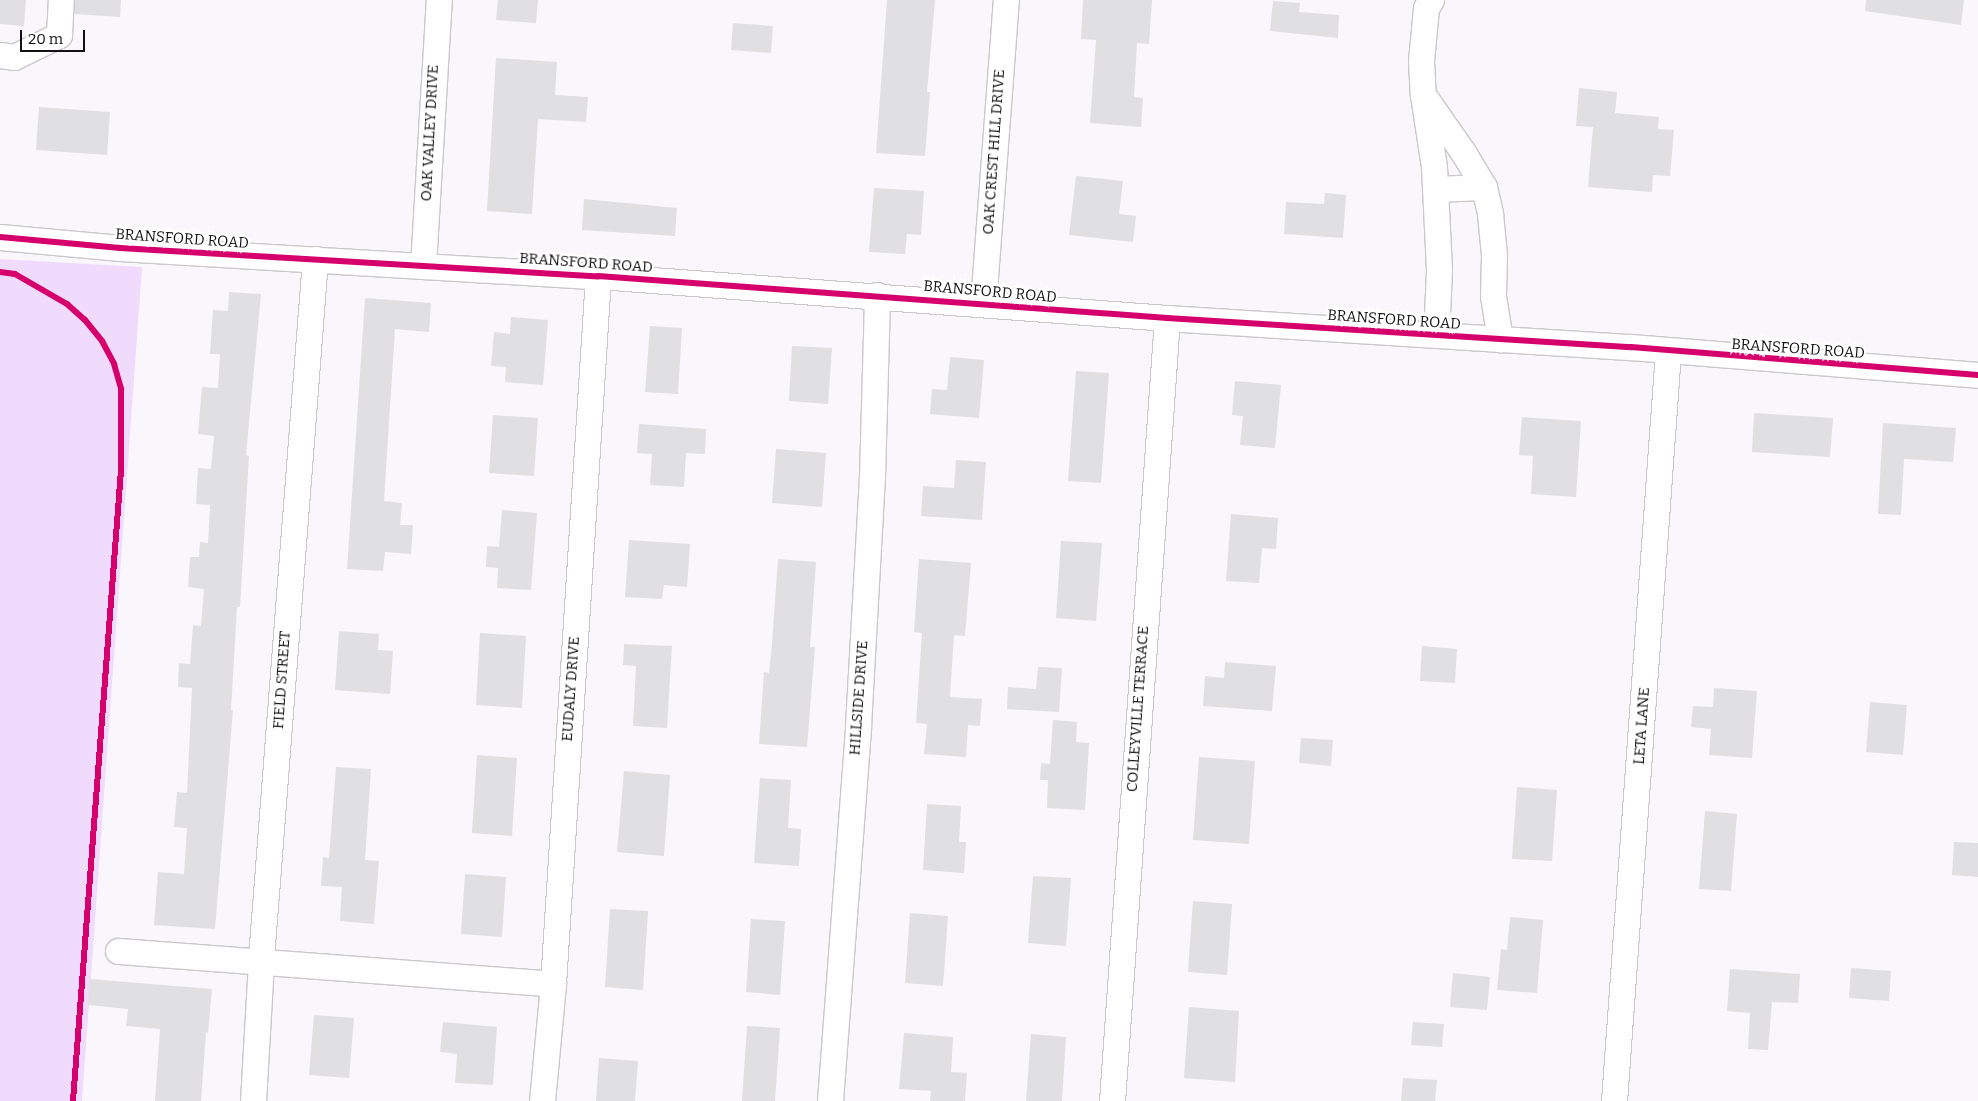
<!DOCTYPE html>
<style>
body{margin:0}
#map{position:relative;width:1978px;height:1101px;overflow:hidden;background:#f9f7fb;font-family:Bitter,serif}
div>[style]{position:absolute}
.green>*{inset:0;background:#f1dbfd}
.building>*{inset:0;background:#e0dfe1}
.roads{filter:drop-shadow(1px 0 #c9c8cb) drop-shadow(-1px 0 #c9c8cb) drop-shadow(0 1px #c9c8cb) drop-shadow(0 -1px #c9c8cb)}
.minor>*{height:25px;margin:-12.5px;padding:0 12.5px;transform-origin:12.5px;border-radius:12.5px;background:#fefefe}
.cycleway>*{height:6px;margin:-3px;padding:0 3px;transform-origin:3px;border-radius:3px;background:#d6006c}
span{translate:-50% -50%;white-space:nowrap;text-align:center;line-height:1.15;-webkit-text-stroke:4.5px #fff;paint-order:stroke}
.street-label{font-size:15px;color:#111012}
.scale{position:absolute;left:20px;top:30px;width:65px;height:22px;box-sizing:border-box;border:2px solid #111012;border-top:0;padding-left:6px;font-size:15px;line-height:18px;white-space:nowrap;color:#111012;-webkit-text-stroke:4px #fff;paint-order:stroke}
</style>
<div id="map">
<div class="green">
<i style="clip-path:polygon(0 259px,142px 267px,82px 1101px,0 1101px)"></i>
</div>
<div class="building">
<i style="clip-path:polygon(0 0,26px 0,24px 26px,0 24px)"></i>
<i style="clip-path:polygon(75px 0,121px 0,120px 17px,75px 14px)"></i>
<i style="clip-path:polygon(498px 0,538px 0,536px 23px,496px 20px)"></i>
<i style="clip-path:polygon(887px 0,935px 0,927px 92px,930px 92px,925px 156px,876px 153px)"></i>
<i style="clip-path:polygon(1083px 0,1152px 0,1149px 44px,1137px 43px,1134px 97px,1143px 98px,1141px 127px,1090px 123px,1096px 40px,1081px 39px)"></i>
<i style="clip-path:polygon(1866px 0,1964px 0,1961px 25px,1865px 11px)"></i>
<i style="clip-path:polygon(1273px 1px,1300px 3px,1299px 12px,1339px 15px,1338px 38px,1270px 31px)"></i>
<i style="clip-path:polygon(733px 23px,773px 26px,771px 53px,731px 50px)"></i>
<i style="clip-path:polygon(496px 58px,557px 62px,555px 95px,588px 97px,586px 122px,538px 119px,532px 214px,487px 211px)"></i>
<i style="clip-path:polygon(1579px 88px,1617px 92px,1615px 113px,1659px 117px,1658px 129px,1674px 130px,1670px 176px,1653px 175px,1652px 192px,1588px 187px,1593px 127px,1576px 126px)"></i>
<i style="clip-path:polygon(39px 107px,110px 112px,107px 155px,36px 150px)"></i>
<i style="clip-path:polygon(1076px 176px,1123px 181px,1119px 214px,1136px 216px,1133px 242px,1069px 235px)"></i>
<i style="clip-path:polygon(874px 188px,924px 191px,921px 235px,907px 234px,905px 254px,869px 252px)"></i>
<i style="clip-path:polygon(1325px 193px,1346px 195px,1343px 238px,1284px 234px,1286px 202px,1324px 204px)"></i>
<i style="clip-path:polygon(584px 199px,677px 208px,675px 236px,582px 230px)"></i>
<i style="clip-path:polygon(229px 292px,261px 294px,246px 455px,249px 456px,240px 607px,237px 607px,231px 710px,233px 710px,215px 929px,154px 925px,158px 872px,184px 874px,187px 828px,174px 827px,177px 792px,187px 793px,192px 688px,178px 687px,179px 663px,190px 664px,193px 625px,201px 626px,204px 589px,188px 587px,190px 557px,199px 557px,200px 542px,208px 543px,210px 505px,196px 504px,198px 468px,211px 469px,214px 436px,198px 434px,202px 387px,218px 388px,220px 354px,210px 354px,213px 310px,228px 311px)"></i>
<i style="clip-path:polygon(365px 298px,431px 303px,429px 332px,395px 329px,384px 501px,402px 503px,400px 525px,413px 525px,411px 554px,385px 552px,383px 571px,347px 569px)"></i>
<i style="clip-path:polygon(511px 317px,548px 320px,543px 385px,505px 382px,506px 367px,491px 366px,494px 332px,510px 334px)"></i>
<i style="clip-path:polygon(650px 326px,682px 328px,678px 394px,645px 392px)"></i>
<i style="clip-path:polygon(792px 346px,832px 348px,828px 404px,789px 401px)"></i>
<i style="clip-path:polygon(950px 357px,984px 360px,979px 418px,930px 414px,932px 389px,947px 390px)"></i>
<i style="clip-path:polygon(1076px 371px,1109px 373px,1101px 483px,1068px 481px)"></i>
<i style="clip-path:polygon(1235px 381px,1281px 385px,1275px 448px,1240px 445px,1243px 416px,1232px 415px)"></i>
<i style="clip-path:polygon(1754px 413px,1833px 418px,1830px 457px,1752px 452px)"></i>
<i style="clip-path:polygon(493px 415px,538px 418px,534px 476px,489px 473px)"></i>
<i style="clip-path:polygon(1522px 417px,1581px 421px,1576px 497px,1531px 494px,1533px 456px,1519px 455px)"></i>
<i style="clip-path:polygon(1883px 423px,1956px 428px,1953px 462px,1904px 459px,1901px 515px,1878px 514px)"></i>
<i style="clip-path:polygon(639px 424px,706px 429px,705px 454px,686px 453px,684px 487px,650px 485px,652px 454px,637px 453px)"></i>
<i style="clip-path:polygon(776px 449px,826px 453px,822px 507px,772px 503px)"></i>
<i style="clip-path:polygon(956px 460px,986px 462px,982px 520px,921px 516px,923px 486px,954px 488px)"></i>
<i style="clip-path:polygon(502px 510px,537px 513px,531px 590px,497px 588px,498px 568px,486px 567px,487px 546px,499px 547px)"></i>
<i style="clip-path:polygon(1231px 514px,1278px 518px,1276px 549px,1262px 548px,1259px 583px,1226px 581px)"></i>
<i style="clip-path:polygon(629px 540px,690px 544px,687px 587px,664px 585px,662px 599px,625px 597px)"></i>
<i style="clip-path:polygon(1061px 541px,1102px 543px,1096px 621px,1056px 618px)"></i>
<i style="clip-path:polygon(778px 559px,816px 562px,810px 647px,815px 647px,807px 747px,759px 744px,764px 672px,769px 673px,772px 644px)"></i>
<i style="clip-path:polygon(919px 559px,971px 563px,965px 636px,954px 635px,950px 697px,982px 699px,980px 726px,968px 725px,966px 757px,924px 754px,927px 724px,916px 723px,922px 633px,914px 632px)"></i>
<i style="clip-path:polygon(339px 631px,379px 634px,378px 650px,393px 651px,390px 694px,335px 690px)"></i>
<i style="clip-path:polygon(480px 633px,526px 636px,522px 708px,476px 705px)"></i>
<i style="clip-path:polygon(624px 644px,672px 646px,667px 728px,633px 726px,636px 666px,623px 665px)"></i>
<i style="clip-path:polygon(1422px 646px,1457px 649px,1455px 683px,1420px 681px)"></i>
<i style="clip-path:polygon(1225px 662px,1276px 666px,1272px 711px,1203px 706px,1205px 676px,1224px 678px)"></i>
<i style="clip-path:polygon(1038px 667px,1062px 668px,1059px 712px,1007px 709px,1008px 687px,1036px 689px)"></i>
<i style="clip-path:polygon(1714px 688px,1757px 691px,1752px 758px,1709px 755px,1711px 729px,1691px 727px,1693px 706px,1713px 707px)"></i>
<i style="clip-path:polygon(1870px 702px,1907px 705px,1903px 755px,1866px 752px)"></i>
<i style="clip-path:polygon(1053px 720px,1077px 722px,1076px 742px,1089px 743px,1085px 810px,1047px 808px,1048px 780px,1040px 780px,1041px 763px,1050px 764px)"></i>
<i style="clip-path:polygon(1301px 738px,1333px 740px,1331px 766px,1299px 763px)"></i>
<i style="clip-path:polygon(477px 755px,517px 758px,512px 836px,472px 833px)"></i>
<i style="clip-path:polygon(1199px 757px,1255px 761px,1249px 844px,1193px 840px)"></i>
<i style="clip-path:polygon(336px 767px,371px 769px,365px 860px,379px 861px,374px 924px,340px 921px,342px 887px,321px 886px,323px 857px,329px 858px)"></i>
<i style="clip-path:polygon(624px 771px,670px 775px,664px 856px,617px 852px)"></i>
<i style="clip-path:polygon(760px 778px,791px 780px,788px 828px,801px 829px,799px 866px,754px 863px)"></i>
<i style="clip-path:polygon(1517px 787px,1557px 790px,1552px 861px,1512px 859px)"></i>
<i style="clip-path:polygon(927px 804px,961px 806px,959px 842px,966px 842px,964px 873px,923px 870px)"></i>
<i style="clip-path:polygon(1705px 811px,1737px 814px,1731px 891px,1699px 889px)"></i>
<i style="clip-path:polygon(1954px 842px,1978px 843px,1978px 877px,1952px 875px)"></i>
<i style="clip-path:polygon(465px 874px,506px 877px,502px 937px,461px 934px)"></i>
<i style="clip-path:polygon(1033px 876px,1071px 878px,1066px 946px,1028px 943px)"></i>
<i style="clip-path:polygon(1193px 901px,1232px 904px,1227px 975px,1188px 972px)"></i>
<i style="clip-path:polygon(610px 909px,648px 911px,643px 990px,605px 987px)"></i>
<i style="clip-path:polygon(910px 913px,948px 916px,943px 986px,905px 983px)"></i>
<i style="clip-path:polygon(1510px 917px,1543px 920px,1537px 993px,1497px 990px,1501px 949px,1507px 950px)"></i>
<i style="clip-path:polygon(751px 919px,785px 921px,780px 995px,746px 992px)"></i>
<i style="clip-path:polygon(1851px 968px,1891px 971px,1889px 1001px,1849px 998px)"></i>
<i style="clip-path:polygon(1730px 969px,1800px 974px,1798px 1003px,1772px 1002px,1768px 1050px,1748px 1049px,1750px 1013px,1727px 1011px)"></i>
<i style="clip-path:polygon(1453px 973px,1490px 977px,1487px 1010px,1450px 1007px)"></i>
<i style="clip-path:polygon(90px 979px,212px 989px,208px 1033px,206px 1032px,201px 1101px,155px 1101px,160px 1029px,126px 1026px,128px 1009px,88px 1005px)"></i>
<i style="clip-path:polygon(1189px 1007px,1239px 1011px,1235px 1082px,1184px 1078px)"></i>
<i style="clip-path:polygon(314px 1015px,354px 1018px,349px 1078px,309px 1075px)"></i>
<i style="clip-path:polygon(443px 1022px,497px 1027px,493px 1085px,455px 1083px,457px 1054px,440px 1052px)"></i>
<i style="clip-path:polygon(1413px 1022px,1444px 1024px,1442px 1047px,1411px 1045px)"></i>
<i style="clip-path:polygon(747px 1026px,780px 1028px,775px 1101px,742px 1101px)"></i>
<i style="clip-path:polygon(904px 1033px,953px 1037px,951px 1072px,967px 1073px,965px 1101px,930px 1101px,931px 1091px,899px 1089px)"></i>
<i style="clip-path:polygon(1031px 1034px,1066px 1037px,1062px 1101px,1026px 1101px)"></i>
<i style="clip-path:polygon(599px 1058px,638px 1061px,635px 1101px,596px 1101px)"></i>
<i style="clip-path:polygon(1403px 1078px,1437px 1080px,1435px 1101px,1401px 1101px)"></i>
</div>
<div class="roads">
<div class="minor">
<i style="left:1431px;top:0;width:9px;rotate:122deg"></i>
<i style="left:1426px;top:8px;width:53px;rotate:95.4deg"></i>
<i style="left:1421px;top:61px;width:34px;rotate:87deg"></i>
<i style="left:1423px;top:95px;width:73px;rotate:81.3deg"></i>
<i style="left:1434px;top:167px;width:103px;rotate:87.2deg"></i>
<i style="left:1439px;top:270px;width:65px;rotate:92.6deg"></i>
<i style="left:0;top:55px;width:14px;rotate:8deg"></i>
<i style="left:14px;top:57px;width:50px;rotate:-26.1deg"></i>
<i style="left:59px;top:35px;width:35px;rotate:-87deg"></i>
<i style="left:1426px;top:99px;width:65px;rotate:55.1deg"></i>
<i style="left:1463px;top:152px;width:41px;rotate:59deg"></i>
<i style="left:1484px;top:187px;width:28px;rotate:77deg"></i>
<i style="left:1490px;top:214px;width:41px;rotate:84.4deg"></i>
<i style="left:1494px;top:255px;width:41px;rotate:91.4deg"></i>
<i style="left:1493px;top:296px;width:44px;rotate:80.8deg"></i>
<i style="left:1435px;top:189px;width:49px;rotate:-2.3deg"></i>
<i style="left:0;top:237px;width:121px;rotate:5.2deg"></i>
<i style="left:120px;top:248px;width:479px;rotate:3.4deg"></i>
<i style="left:598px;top:276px;width:571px;rotate:4.22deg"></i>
<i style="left:1167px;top:318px;width:465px;rotate:3.6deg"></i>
<i style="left:1631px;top:347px;width:348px;rotate:4.6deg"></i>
<i style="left:423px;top:266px;width:266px;rotate:-86.6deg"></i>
<i style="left:983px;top:304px;width:305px;rotate:-85.7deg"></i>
<i style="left:118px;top:951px;width:436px;rotate:4.3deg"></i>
<i style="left:253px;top:1101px;width:156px;rotate:-86.7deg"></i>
<i style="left:262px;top:945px;width:688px;rotate:-85.58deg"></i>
<i style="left:542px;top:1101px;width:118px;rotate:-84.6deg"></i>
<i style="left:553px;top:984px;width:709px;rotate:-86.36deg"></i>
<i style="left:830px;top:1101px;width:376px;rotate:-85.7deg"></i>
<i style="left:858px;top:726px;width:249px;rotate:-86.8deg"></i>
<i style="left:872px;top:477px;width:182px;rotate:-88.4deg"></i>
<i style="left:1112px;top:1101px;width:785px;rotate:-85.98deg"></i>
<i style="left:1614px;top:1101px;width:752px;rotate:-85.88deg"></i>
</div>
</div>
<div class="cycleway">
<i style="left:0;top:237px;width:121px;rotate:5.2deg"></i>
<i style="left:120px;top:248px;width:479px;rotate:3.4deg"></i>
<i style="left:598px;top:276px;width:571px;rotate:4.22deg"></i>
<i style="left:1167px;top:318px;width:465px;rotate:3.6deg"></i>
<i style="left:1631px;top:347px;width:348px;rotate:4.6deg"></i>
<i style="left:0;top:272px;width:15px;rotate:8deg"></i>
<i style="left:15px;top:274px;width:60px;rotate:30deg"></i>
<i style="left:67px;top:304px;width:24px;rotate:42deg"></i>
<i style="left:85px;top:320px;width:27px;rotate:51deg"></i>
<i style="left:102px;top:341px;width:26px;rotate:62deg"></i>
<i style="left:114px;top:364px;width:26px;rotate:74deg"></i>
<i style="left:121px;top:389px;width:81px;rotate:90deg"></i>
<i style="left:121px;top:470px;width:633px;rotate:94.35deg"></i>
</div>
<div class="street-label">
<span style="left:430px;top:133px;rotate:-87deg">OAK VALLEY DRIVE</span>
<span style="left:994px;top:152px;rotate:-86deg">OAK CREST HILL DRIVE</span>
<span style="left:182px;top:239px;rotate:4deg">BRANSFORD ROAD</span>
<span style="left:586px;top:263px;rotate:4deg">BRANSFORD ROAD</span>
<span style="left:990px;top:292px;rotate:5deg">BRANSFORD ROAD</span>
<span style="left:1394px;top:320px;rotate:4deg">BRANSFORD ROAD</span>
<span style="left:1798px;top:349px;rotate:4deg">BRANSFORD ROAD</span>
<span style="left:282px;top:680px;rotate:-86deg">FIELD STREET</span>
<span style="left:571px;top:689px;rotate:-86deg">EUDALY DRIVE</span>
<span style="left:859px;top:698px;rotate:-86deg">HILLSIDE DRIVE</span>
<span style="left:1138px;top:709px;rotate:-86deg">COLLEYVILLE TERRACE</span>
<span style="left:1642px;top:726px;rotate:-86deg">LETA LANE</span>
</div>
<div class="scale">20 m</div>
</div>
